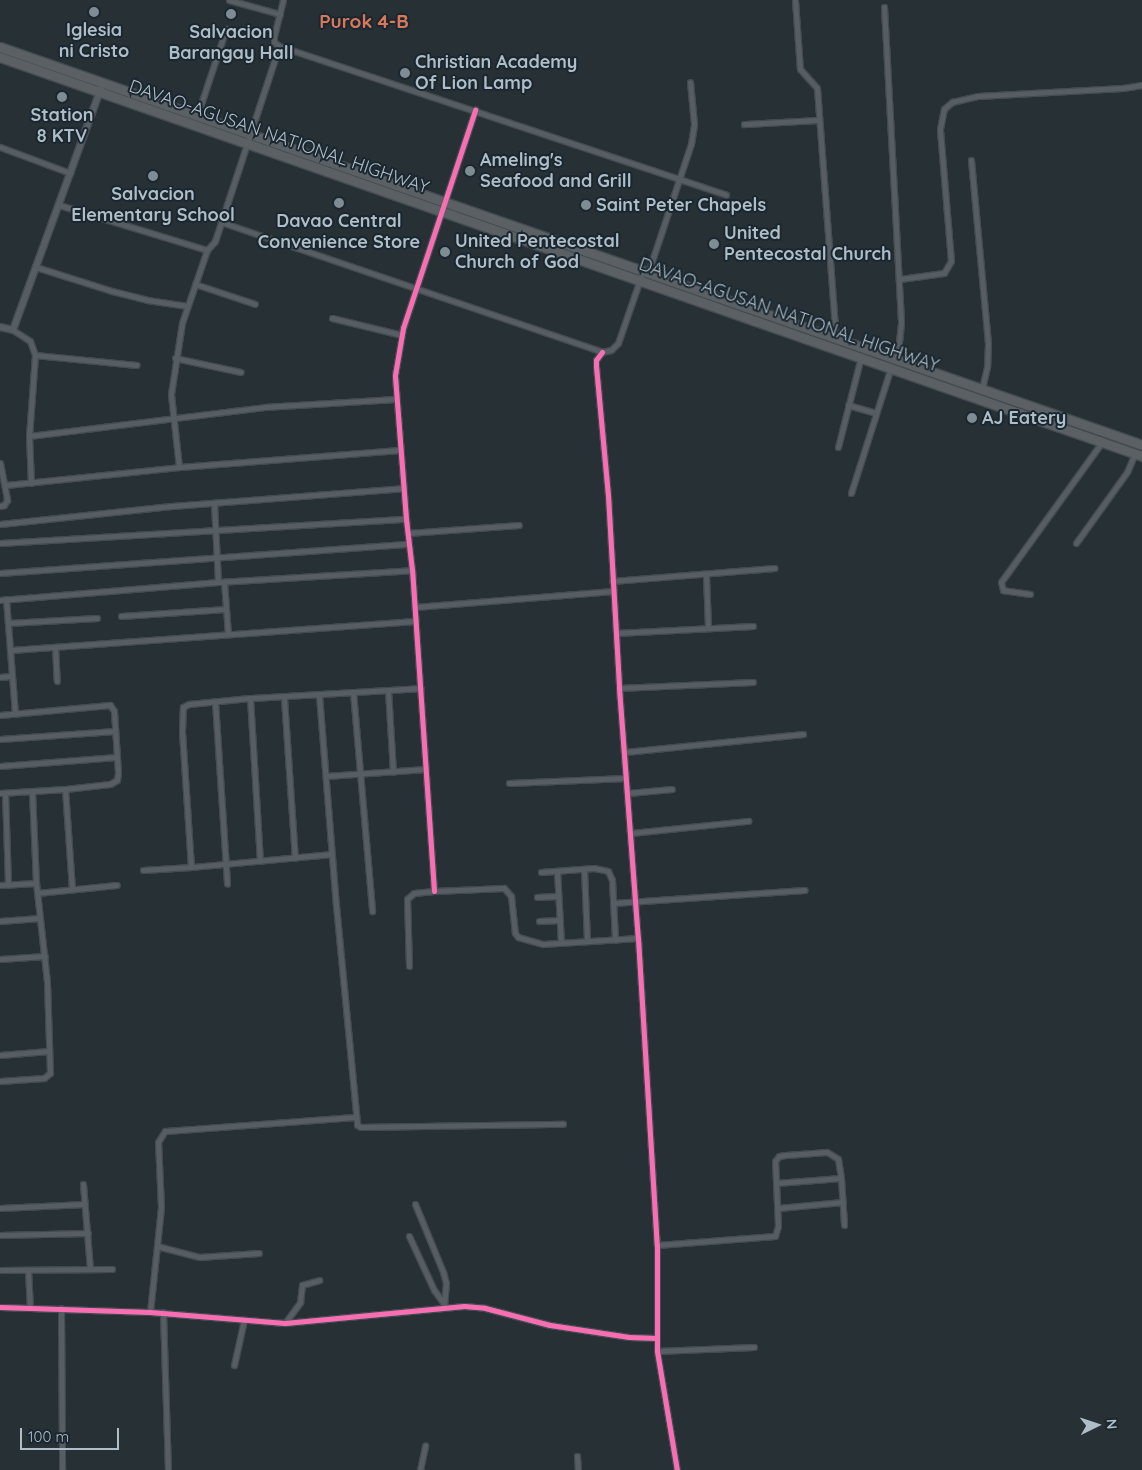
<!DOCTYPE html>
<style>
body{margin:0}
#map{position:relative;width:1142px;height:1470px;overflow:hidden;background:#263035;font-family:Quicksand,sans-serif}
div>[style]{position:absolute}
.roads{filter:drop-shadow(1px 0 #444b50) drop-shadow(-1px 0 #444b50) drop-shadow(0 1px #444b50) drop-shadow(0 -1px #444b50)}
.minor>*{height:5px;margin:-2.5px;padding:0 2.5px;transform-origin:2.5px;border-radius:2.5px;background:#565e63}
.tertiary>*{height:6px;margin:-3px;padding:0 3px;transform-origin:3px;border-radius:3px;background:#565e63}
.trunk>*{height:9px;margin:-4.5px;padding:0 4.5px;transform-origin:4.5px;border-radius:4.5px;background:#5a6064}
.cycleway>*{height:5px;margin:-2.5px;padding:0 2.5px;transform-origin:2.5px;border-radius:2.5px;background:#f96db3}
.dots>*{width:14px;height:14px;translate:-50% -50%;box-sizing:border-box;border:2px solid #1a2730;border-radius:50%}
span{translate:-50% -50%;white-space:nowrap;text-align:center;line-height:1.15;-webkit-text-stroke:4px #1a2730;paint-order:stroke}
.poi-label{font-size:18px;color:#afbdc7;font-weight:700}
.left{translate:0 -50%;text-align:left}
.street-label{font-size:18px;color:#afbdc7}
.neighbourhood-label{font-size:19px;color:#d97858;font-weight:700}
.north{position:absolute;left:1072px;top:1400px;width:50px;height:50px;-webkit-text-stroke:4px #1a2730;paint-order:stroke;rotate:86deg;font-size:14px;font-weight:700;line-height:20px;text-align:center;color:#afbdc7}
.north::after{content:'';display:block;margin:auto;width:18px;height:22px;background:#afbdc7;clip-path:polygon(50% 0,100% 100%,50% 72%,0 100%)}
.scale{position:absolute;left:20px;top:1428px;width:99px;height:22px;box-sizing:border-box;border:2px solid #afbdc7;border-top:0;padding-left:6px;font-size:15px;line-height:18px;white-space:nowrap;color:#afbdc7;-webkit-text-stroke:4px #1a2730;paint-order:stroke}
</style>
<div id="map">
<div class="roads">
<div class="minor">
<i style="left:229px;top:0;width:53px;rotate:15.4deg"></i>
<i style="left:283px;top:0;width:37px;rotate:104deg"></i>
<i style="left:274px;top:36px;width:6px;rotate:90deg"></i>
<i style="left:274px;top:42px;width:6px;rotate:39deg"></i>
<i style="left:279px;top:46px;width:471px;rotate:18.4deg"></i>
<i style="left:795px;top:0;width:69px;rotate:85.9deg"></i>
<i style="left:800px;top:69px;width:25px;rotate:48deg"></i>
<i style="left:817px;top:88px;width:252px;rotate:85.7deg"></i>
<i style="left:884px;top:7px;width:316px;rotate:86.9deg"></i>
<i style="left:901px;top:323px;width:20px;rotate:96deg"></i>
<i style="left:899px;top:343px;width:17px;rotate:107deg"></i>
<i style="left:197px;top:116px;width:92px;rotate:-71.6deg"></i>
<i style="left:744px;top:124px;width:75px;rotate:-3.1deg"></i>
<i style="left:0;top:147px;width:75px;rotate:20.4deg"></i>
<i style="left:971px;top:160px;width:184px;rotate:84.7deg"></i>
<i style="left:988px;top:343px;width:24px;rotate:92deg"></i>
<i style="left:987px;top:367px;width:23px;rotate:103deg"></i>
<i style="left:59px;top:205px;width:155px;rotate:16.9deg"></i>
<i style="left:221px;top:222px;width:403px;rotate:18.8deg"></i>
<i style="left:602px;top:352px;width:9px;rotate:-13deg"></i>
<i style="left:611px;top:350px;width:10px;rotate:-45deg"></i>
<i style="left:618px;top:343px;width:76px;rotate:-70.9deg"></i>
<i style="left:36px;top:267px;width:80px;rotate:17.5deg"></i>
<i style="left:112px;top:291px;width:36px;rotate:14deg"></i>
<i style="left:147px;top:300px;width:41px;rotate:8.3deg"></i>
<i style="left:648px;top:273px;width:136px;rotate:-71.6deg"></i>
<i style="left:691px;top:144px;width:20px;rotate:-81deg"></i>
<i style="left:694px;top:124px;width:42px;rotate:-95.4deg"></i>
<i style="left:900px;top:279px;width:44px;rotate:-7.8deg"></i>
<i style="left:944px;top:273px;width:14px;rotate:-60deg"></i>
<i style="left:951px;top:261px;width:132px;rotate:-94.8deg"></i>
<i style="left:940px;top:129px;width:20px;rotate:-79deg"></i>
<i style="left:944px;top:109px;width:11px;rotate:-41deg"></i>
<i style="left:952px;top:102px;width:27px;rotate:-13deg"></i>
<i style="left:978px;top:96px;width:145px;rotate:-3.2deg"></i>
<i style="left:1123px;top:88px;width:19px;rotate:-9deg"></i>
<i style="left:195px;top:284px;width:63px;rotate:18.4deg"></i>
<i style="left:332px;top:318px;width:72px;rotate:13.7deg"></i>
<i style="left:13px;top:330px;width:20px;rotate:33deg"></i>
<i style="left:30px;top:341px;width:15px;rotate:70deg"></i>
<i style="left:35px;top:355px;width:81px;rotate:94.2deg"></i>
<i style="left:29px;top:436px;width:47px;rotate:87.6deg"></i>
<i style="left:602px;top:352px;width:10px;rotate:127deg"></i>
<i style="left:596px;top:360px;width:6px;rotate:90deg"></i>
<i style="left:596px;top:366px;width:130px;rotate:84.7deg"></i>
<i style="left:608px;top:495px;width:193px;rotate:86.7deg"></i>
<i style="left:619px;top:688px;width:251px;rotate:85.7deg"></i>
<i style="left:638px;top:938px;width:308px;rotate:86.5deg"></i>
<i style="left:657px;top:1245px;width:106px;rotate:90deg"></i>
<i style="left:657px;top:1351px;width:121px;rotate:80.5deg"></i>
<i style="left:35px;top:355px;width:102px;rotate:5.6deg"></i>
<i style="left:175px;top:358px;width:67px;rotate:12deg"></i>
<i style="left:848px;top:405px;width:29px;rotate:16deg"></i>
<i style="left:29px;top:436px;width:237px;rotate:-7deg"></i>
<i style="left:264px;top:407px;width:132px;rotate:-3.5deg"></i>
<i style="left:838px;top:447px;width:93px;rotate:-75.7deg"></i>
<i style="left:0;top:463px;width:38px;rotate:79deg"></i>
<i style="left:7px;top:500px;width:6px;rotate:121deg"></i>
<i style="left:4px;top:505px;width:4px;rotate:166deg"></i>
<i style="left:179px;top:467px;width:73px;rotate:-96.3deg"></i>
<i style="left:171px;top:394px;width:72px;rotate:-81.2deg"></i>
<i style="left:182px;top:323px;width:77px;rotate:-71.1deg"></i>
<i style="left:207px;top:250px;width:12px;rotate:-48deg"></i>
<i style="left:215px;top:241px;width:205px;rotate:-71.8deg"></i>
<i style="left:6px;top:485px;width:174px;rotate:-5.9deg"></i>
<i style="left:179px;top:467px;width:222px;rotate:-4.4deg"></i>
<i style="left:851px;top:493px;width:132px;rotate:-72.4deg"></i>
<i style="left:214px;top:503px;width:79px;rotate:87.1deg"></i>
<i style="left:0;top:524px;width:172px;rotate:-6deg"></i>
<i style="left:171px;top:506px;width:233px;rotate:-4.4deg"></i>
<i style="left:408px;top:533px;width:111px;rotate:-4.1deg"></i>
<i style="left:0;top:543px;width:407px;rotate:-3.4deg"></i>
<i style="left:1076px;top:543px;width:87px;rotate:-54.3deg"></i>
<i style="left:1127px;top:472px;width:21px;rotate:-67deg"></i>
<i style="left:0;top:573px;width:410px;rotate:-4.1deg"></i>
<i style="left:706px;top:575px;width:53px;rotate:87.8deg"></i>
<i style="left:612px;top:581px;width:163px;rotate:-4.6deg"></i>
<i style="left:224px;top:582px;width:52px;rotate:85.6deg"></i>
<i style="left:1030px;top:594px;width:27px;rotate:-172deg"></i>
<i style="left:1003px;top:590px;width:8px;rotate:-104deg"></i>
<i style="left:1001px;top:582px;width:173px;rotate:-54.2deg"></i>
<i style="left:6px;top:599px;width:115px;rotate:85.5deg"></i>
<i style="left:0;top:600px;width:219px;rotate:-4.7deg"></i>
<i style="left:218px;top:582px;width:194px;rotate:-3.5deg"></i>
<i style="left:415px;top:607px;width:199px;rotate:-4.6deg"></i>
<i style="left:121px;top:616px;width:105px;rotate:-3.8deg"></i>
<i style="left:8px;top:623px;width:89px;rotate:-3.2deg"></i>
<i style="left:616px;top:633px;width:137px;rotate:-2.9deg"></i>
<i style="left:55px;top:647px;width:34px;rotate:87deg"></i>
<i style="left:10px;top:650px;width:407px;rotate:-4.1deg"></i>
<i style="left:0;top:677px;width:11px;rotate:-5deg"></i>
<i style="left:619px;top:688px;width:134px;rotate:-2.6deg"></i>
<i style="left:388px;top:690px;width:82px;rotate:86.5deg"></i>
<i style="left:353px;top:692px;width:220px;rotate:85deg"></i>
<i style="left:319px;top:695px;width:211px;rotate:85.4deg"></i>
<i style="left:336px;top:905px;width:221px;rotate:84.5deg"></i>
<i style="left:357px;top:1125px;width:4px;rotate:27deg"></i>
<i style="left:361px;top:1127px;width:202px;rotate:-0.9deg"></i>
<i style="left:250px;top:698px;width:163px;rotate:86.5deg"></i>
<i style="left:284px;top:698px;width:160px;rotate:86.1deg"></i>
<i style="left:215px;top:702px;width:182px;rotate:86.2deg"></i>
<i style="left:0;top:715px;width:110px;rotate:-5.2deg"></i>
<i style="left:110px;top:705px;width:7px;rotate:56deg"></i>
<i style="left:114px;top:711px;width:62px;rotate:86.3deg"></i>
<i style="left:118px;top:773px;width:7px;rotate:98deg"></i>
<i style="left:117px;top:780px;width:8px;rotate:150deg"></i>
<i style="left:110px;top:784px;width:45px;rotate:173.7deg"></i>
<i style="left:65px;top:789px;width:65px;rotate:176.5deg"></i>
<i style="left:0;top:739px;width:115px;rotate:-4deg"></i>
<i style="left:625px;top:752px;width:179px;rotate:-5.8deg"></i>
<i style="left:0;top:766px;width:117px;rotate:-4.4deg"></i>
<i style="left:326px;top:776px;width:100px;rotate:-4deg"></i>
<i style="left:509px;top:783px;width:117px;rotate:-2.4deg"></i>
<i style="left:65px;top:789px;width:100px;rotate:86deg"></i>
<i style="left:5px;top:793px;width:92px;rotate:88.1deg"></i>
<i style="left:628px;top:793px;width:44px;rotate:-5.2deg"></i>
<i style="left:631px;top:833px;width:118px;rotate:-5.9deg"></i>
<i style="left:332px;top:854px;width:142px;rotate:174.7deg"></i>
<i style="left:191px;top:867px;width:135px;rotate:-93.8deg"></i>
<i style="left:182px;top:732px;width:25px;rotate:-88deg"></i>
<i style="left:183px;top:707px;width:7px;rotate:-27deg"></i>
<i style="left:189px;top:704px;width:61px;rotate:-5.6deg"></i>
<i style="left:250px;top:698px;width:171px;rotate:-3.3deg"></i>
<i style="left:584px;top:869px;width:72px;rotate:87.6deg"></i>
<i style="left:143px;top:870px;width:48px;rotate:-3.6deg"></i>
<i style="left:557px;top:871px;width:72px;rotate:86.8deg"></i>
<i style="left:541px;top:872px;width:53px;rotate:-4.3deg"></i>
<i style="left:594px;top:868px;width:14px;rotate:12deg"></i>
<i style="left:608px;top:871px;width:10px;rotate:66deg"></i>
<i style="left:612px;top:880px;width:60px;rotate:87.1deg"></i>
<i style="left:0;top:885px;width:36px;rotate:-3deg"></i>
<i style="left:434px;top:891px;width:322px;rotate:-93.9deg"></i>
<i style="left:412px;top:570px;width:51px;rotate:-96.7deg"></i>
<i style="left:406px;top:519px;width:144px;rotate:-94.4deg"></i>
<i style="left:395px;top:375px;width:48px;rotate:-80.3deg"></i>
<i style="left:403px;top:328px;width:230px;rotate:-71.7deg"></i>
<i style="left:37px;top:893px;width:80px;rotate:-5.7deg"></i>
<i style="left:537px;top:897px;width:21px;rotate:-3deg"></i>
<i style="left:613px;top:903px;width:192px;rotate:-3.9deg"></i>
<i style="left:0;top:921px;width:40px;rotate:-4.3deg"></i>
<i style="left:539px;top:921px;width:21px;rotate:-3deg"></i>
<i style="left:0;top:959px;width:45px;rotate:-3.8deg"></i>
<i style="left:409px;top:966px;width:67px;rotate:-91.7deg"></i>
<i style="left:407px;top:899px;width:9px;rotate:-41deg"></i>
<i style="left:414px;top:893px;width:20px;rotate:-6deg"></i>
<i style="left:434px;top:891px;width:70px;rotate:-2.5deg"></i>
<i style="left:504px;top:888px;width:11px;rotate:49deg"></i>
<i style="left:511px;top:896px;width:37px;rotate:84deg"></i>
<i style="left:515px;top:933px;width:5px;rotate:53deg"></i>
<i style="left:518px;top:937px;width:26px;rotate:16deg"></i>
<i style="left:543px;top:944px;width:95px;rotate:-3.6deg"></i>
<i style="left:0;top:1055px;width:49px;rotate:-4.7deg"></i>
<i style="left:0;top:1081px;width:44px;rotate:-3.9deg"></i>
<i style="left:44px;top:1078px;width:8px;rotate:-40deg"></i>
<i style="left:50px;top:1073px;width:91px;rotate:-91.9deg"></i>
<i style="left:47px;top:982px;width:100px;rotate:-96.3deg"></i>
<i style="left:36px;top:883px;width:91px;rotate:-92.5deg"></i>
<i style="left:776px;top:1183px;width:65px;rotate:-4.4deg"></i>
<i style="left:83px;top:1184px;width:85px;rotate:85.3deg"></i>
<i style="left:415px;top:1204px;width:74px;rotate:67.6deg"></i>
<i style="left:443px;top:1272px;width:11px;rotate:75deg"></i>
<i style="left:446px;top:1283px;width:24px;rotate:95deg"></i>
<i style="left:0;top:1208px;width:85px;rotate:-2.7deg"></i>
<i style="left:778px;top:1208px;width:65px;rotate:-5.3deg"></i>
<i style="left:0;top:1235px;width:88px;rotate:-1.3deg"></i>
<i style="left:409px;top:1236px;width:60px;rotate:65.2deg"></i>
<i style="left:434px;top:1290px;width:17px;rotate:54deg"></i>
<i style="left:657px;top:1245px;width:118px;rotate:-4.4deg"></i>
<i style="left:775px;top:1236px;width:10px;rotate:-73deg"></i>
<i style="left:778px;top:1226px;width:65px;rotate:-92.6deg"></i>
<i style="left:775px;top:1161px;width:6px;rotate:-51deg"></i>
<i style="left:779px;top:1156px;width:7px;rotate:-8deg"></i>
<i style="left:786px;top:1155px;width:41px;rotate:-4.2deg"></i>
<i style="left:827px;top:1152px;width:13px;rotate:32deg"></i>
<i style="left:838px;top:1159px;width:19px;rotate:81deg"></i>
<i style="left:841px;top:1178px;width:47px;rotate:86.3deg"></i>
<i style="left:157px;top:1246px;width:43px;rotate:14.7deg"></i>
<i style="left:199px;top:1257px;width:60px;rotate:-3.8deg"></i>
<i style="left:0;top:1270px;width:112px;rotate:-0.5deg"></i>
<i style="left:28px;top:1270px;width:38px;rotate:87deg"></i>
<i style="left:0;top:1307px;width:150px;rotate:1.9deg"></i>
<i style="left:150px;top:1312px;width:135px;rotate:4.7deg"></i>
<i style="left:285px;top:1323px;width:180px;rotate:-5.4deg"></i>
<i style="left:464px;top:1306px;width:21px;rotate:5deg"></i>
<i style="left:485px;top:1308px;width:67px;rotate:14.7deg"></i>
<i style="left:550px;top:1325px;width:80px;rotate:8.6deg"></i>
<i style="left:629px;top:1337px;width:28px;rotate:2deg"></i>
<i style="left:61px;top:1308px;width:162px;rotate:89.6deg"></i>
<i style="left:150px;top:1312px;width:106px;rotate:-84deg"></i>
<i style="left:161px;top:1207px;width:65px;rotate:-92.6deg"></i>
<i style="left:158px;top:1142px;width:13px;rotate:-58deg"></i>
<i style="left:165px;top:1131px;width:191px;rotate:-4.2deg"></i>
<i style="left:163px;top:1312px;width:158px;rotate:88.2deg"></i>
<i style="left:285px;top:1323px;width:26px;rotate:-54deg"></i>
<i style="left:300px;top:1302px;width:17px;rotate:-83deg"></i>
<i style="left:302px;top:1285px;width:18px;rotate:-16deg"></i>
<i style="left:657px;top:1351px;width:97px;rotate:-2.4deg"></i>
<i style="left:234px;top:1365px;width:46px;rotate:-77.5deg"></i>
<i style="left:577px;top:1456px;width:14px;rotate:86deg"></i>
<i style="left:420px;top:1470px;width:25px;rotate:-78deg"></i>
</div>
<div class="tertiary">
<i style="left:0;top:327px;width:13px;rotate:13deg"></i>
<i style="left:13px;top:330px;width:258px;rotate:-70deg"></i>
</div>
<div class="trunk">
<i style="left:0;top:47px;width:1209px;rotate:19.21deg"></i>
<i style="left:0;top:57px;width:1210px;rotate:19.26deg"></i>
</div>
</div>
<div class="cycleway">
<i style="left:602px;top:352px;width:10px;rotate:127deg"></i>
<i style="left:596px;top:360px;width:6px;rotate:90deg"></i>
<i style="left:596px;top:366px;width:130px;rotate:84.7deg"></i>
<i style="left:608px;top:495px;width:193px;rotate:86.7deg"></i>
<i style="left:619px;top:688px;width:251px;rotate:85.7deg"></i>
<i style="left:638px;top:938px;width:308px;rotate:86.5deg"></i>
<i style="left:657px;top:1245px;width:106px;rotate:90deg"></i>
<i style="left:657px;top:1351px;width:121px;rotate:80.5deg"></i>
<i style="left:434px;top:891px;width:322px;rotate:-93.9deg"></i>
<i style="left:412px;top:570px;width:51px;rotate:-96.7deg"></i>
<i style="left:406px;top:519px;width:144px;rotate:-94.4deg"></i>
<i style="left:395px;top:375px;width:48px;rotate:-80.3deg"></i>
<i style="left:403px;top:328px;width:230px;rotate:-71.7deg"></i>
<i style="left:0;top:1307px;width:150px;rotate:1.9deg"></i>
<i style="left:150px;top:1312px;width:135px;rotate:4.7deg"></i>
<i style="left:285px;top:1323px;width:180px;rotate:-5.4deg"></i>
<i style="left:464px;top:1306px;width:21px;rotate:5deg"></i>
<i style="left:485px;top:1308px;width:67px;rotate:14.7deg"></i>
<i style="left:550px;top:1325px;width:80px;rotate:8.6deg"></i>
<i style="left:629px;top:1337px;width:28px;rotate:2deg"></i>
</div>
<div class="dots">
<i style="left:94px;top:12px;background:#7f8c94"></i>
<i style="left:231px;top:14px;background:#7f8c94"></i>
<i style="left:405px;top:73px;background:#7f8c94"></i>
<i style="left:62px;top:97px;background:#7f8c94"></i>
<i style="left:470px;top:171px;background:#7f8c94"></i>
<i style="left:153px;top:176px;background:#7f8c94"></i>
<i style="left:339px;top:203px;background:#7f8c94"></i>
<i style="left:586px;top:205px;background:#7f8c94"></i>
<i style="left:714px;top:244px;background:#7f8c94"></i>
<i style="left:445px;top:252px;background:#7f8c94"></i>
<i style="left:972px;top:418px;background:#7f8c94"></i>
</div>
<div class="poi-label">
<span style="left:94px;top:41px">Iglesia<br>ni Cristo</span>
<span style="left:231px;top:43px">Salvacion<br>Barangay Hall</span>
<span class="left" style="left:415px;top:73px">Christian Academy<br>Of Lion Lamp</span>
<span style="left:62px;top:126px">Station<br>8 KTV</span>
<span class="left" style="left:480px;top:171px">Ameling's<br>Seafood and Grill</span>
<span style="left:153px;top:205px">Salvacion<br>Elementary School</span>
<span class="left" style="left:596px;top:205px">Saint Peter Chapels</span>
<span style="left:339px;top:232px">Davao Central<br>Convenience Store</span>
<span class="left" style="left:724px;top:244px">United<br>Pentecostal Church</span>
<span class="left" style="left:455px;top:252px">United Pentecostal<br>Church of God</span>
<span class="left" style="left:982px;top:418px">AJ Eatery</span>
</div>
<div class="street-label">
<span style="left:279px;top:137px;rotate:19deg">DAVAO-AGUSAN NATIONAL HIGHWAY</span>
<span style="left:789px;top:315px;rotate:19deg">DAVAO-AGUSAN NATIONAL HIGHWAY</span>
</div>
<div class="neighbourhood-label">
<span style="left:364px;top:22px">Purok 4-B</span>
</div>
<div class="north">N</div>
<div class="scale">100 m</div>
</div>
